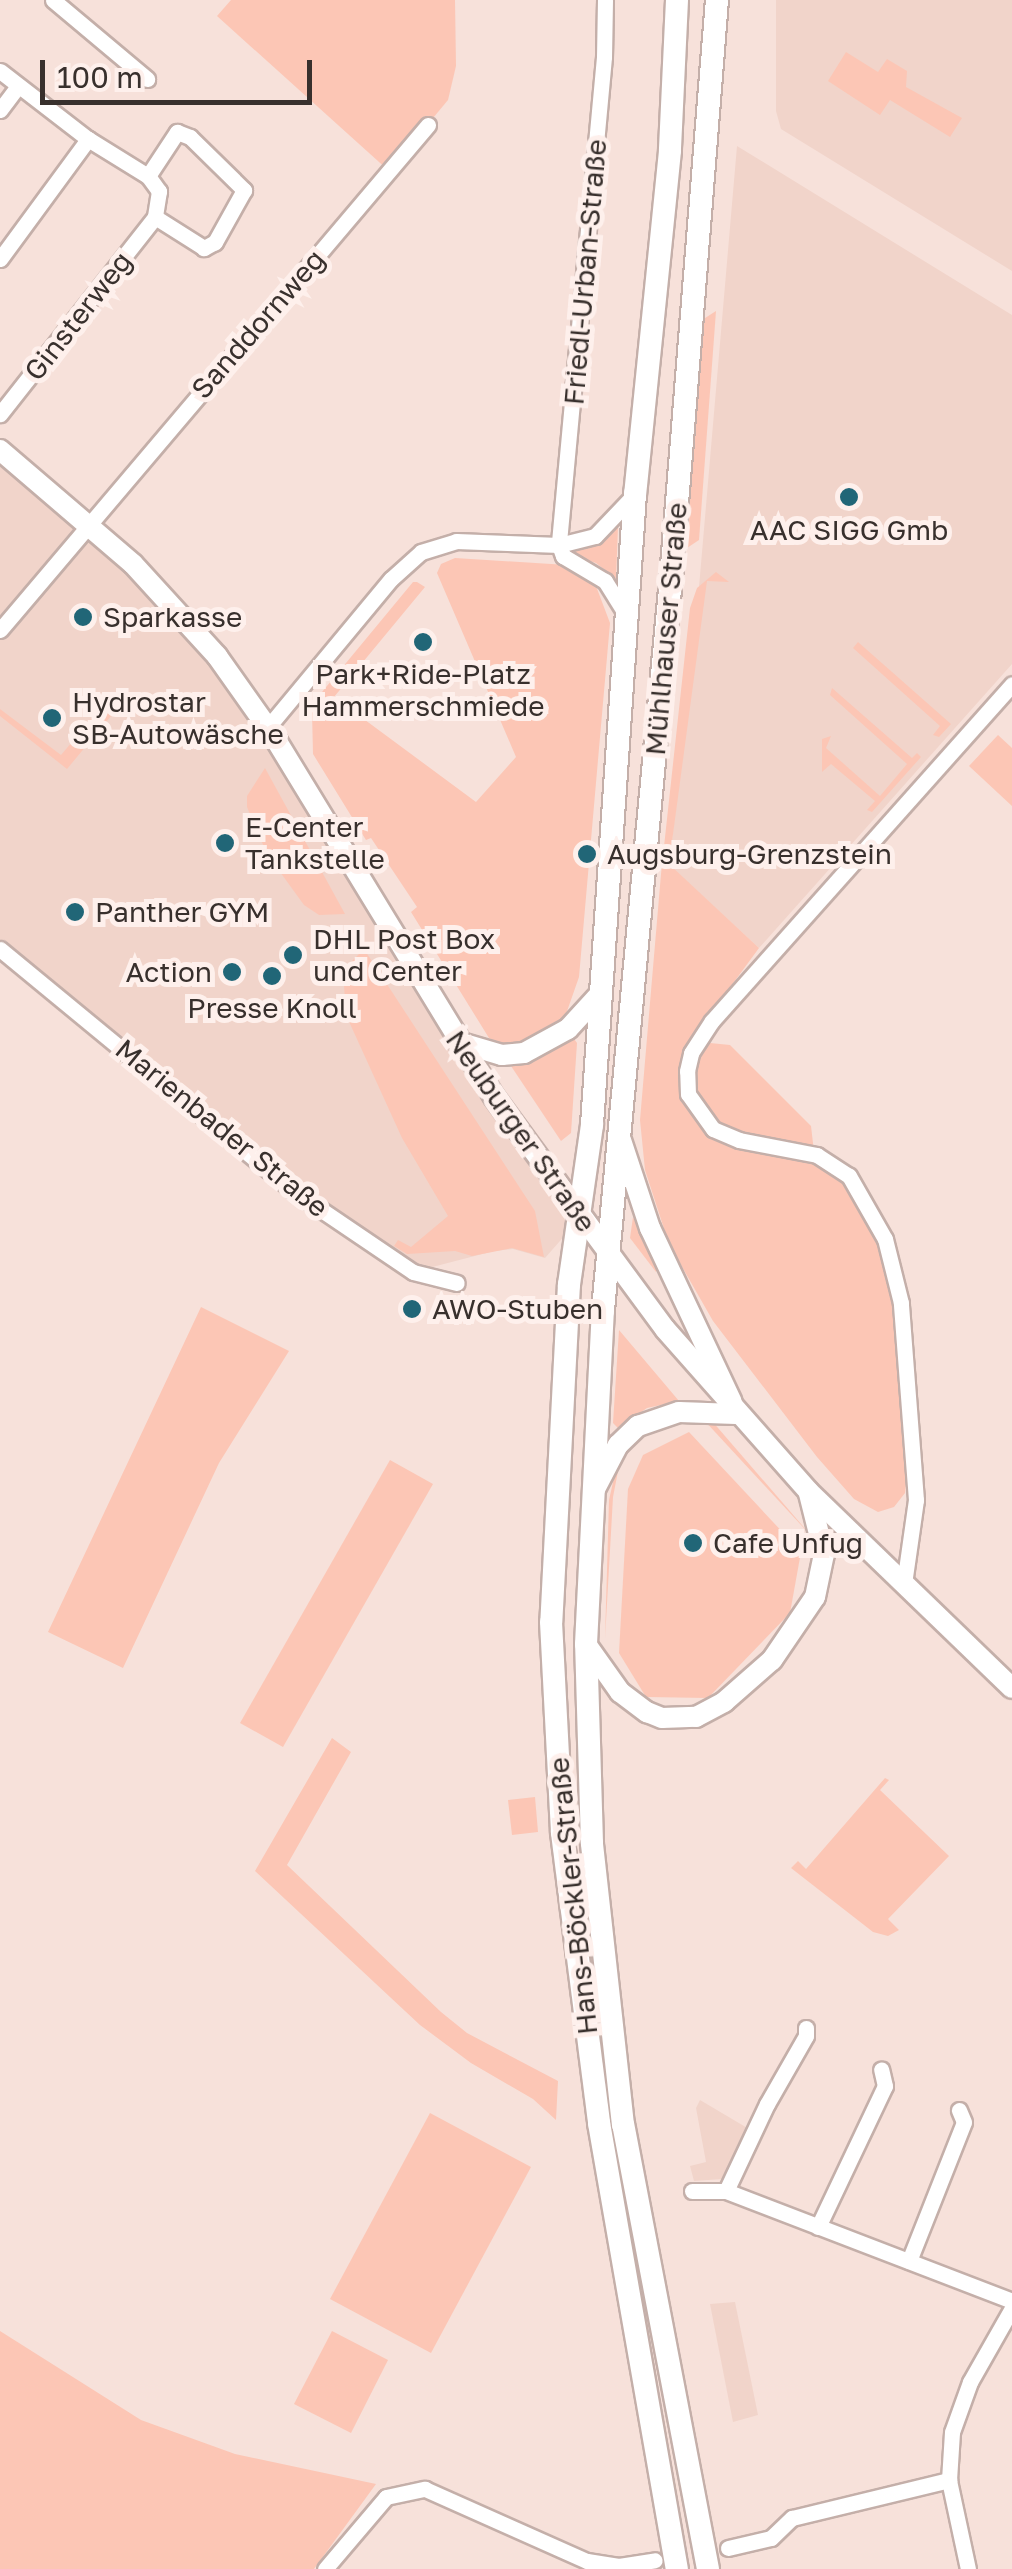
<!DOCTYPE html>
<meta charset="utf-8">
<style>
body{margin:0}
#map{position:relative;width:1012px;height:2569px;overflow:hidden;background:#f7e1da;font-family:"Golos Text",sans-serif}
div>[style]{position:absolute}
.built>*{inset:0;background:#f1d4ca}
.green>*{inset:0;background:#fcc6b5}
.roads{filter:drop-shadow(2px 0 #c4afa9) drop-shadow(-2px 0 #c4afa9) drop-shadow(0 2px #c4afa9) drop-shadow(0 -2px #c4afa9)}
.street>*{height:15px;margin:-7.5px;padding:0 7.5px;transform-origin:7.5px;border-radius:7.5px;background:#fff}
.secondary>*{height:20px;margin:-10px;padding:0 10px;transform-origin:10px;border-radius:10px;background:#fff}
.primary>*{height:22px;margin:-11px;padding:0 11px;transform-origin:11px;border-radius:11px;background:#fff}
.dots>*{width:28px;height:28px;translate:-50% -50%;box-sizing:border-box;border:5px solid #fef0ec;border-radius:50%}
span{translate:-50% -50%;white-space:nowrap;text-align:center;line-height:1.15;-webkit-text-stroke:10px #fef0ec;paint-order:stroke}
.street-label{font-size:28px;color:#38302d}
.poi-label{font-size:28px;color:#38302d}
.left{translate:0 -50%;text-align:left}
.right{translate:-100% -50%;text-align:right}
.scale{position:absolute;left:40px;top:60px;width:272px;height:45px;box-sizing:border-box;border:5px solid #38302d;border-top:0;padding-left:12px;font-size:30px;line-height:35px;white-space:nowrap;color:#38302d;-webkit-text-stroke:8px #fef0ec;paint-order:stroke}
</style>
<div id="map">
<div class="built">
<i style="clip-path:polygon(776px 0,1012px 0,1012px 271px,781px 129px,776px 111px)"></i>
<i style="clip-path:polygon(737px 146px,1012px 315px,1012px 664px,759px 948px,669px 865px,691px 680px)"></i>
<i style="clip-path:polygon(0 450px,217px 656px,581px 1217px,545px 1258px,513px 1249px,494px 1251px,413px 1272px,292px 1190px,0 949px)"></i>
<i style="clip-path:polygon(700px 2100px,749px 2129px,722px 2179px,694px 2181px,690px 2166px,706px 2162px,696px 2108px)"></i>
<i style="clip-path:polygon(735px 2302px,758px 2415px,733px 2422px,710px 2304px)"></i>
</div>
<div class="green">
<i style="clip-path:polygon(231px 0,455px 0,456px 66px,448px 100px,389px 171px,217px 16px)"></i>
<i style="clip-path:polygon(846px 52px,878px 72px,887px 59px,907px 71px,906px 87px,962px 118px,950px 137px,890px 100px,880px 115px,828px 81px)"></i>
<i style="clip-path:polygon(716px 311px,699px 540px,684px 550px,702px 320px)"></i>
<i style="clip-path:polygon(618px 527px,616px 579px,596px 563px,569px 554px,569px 547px,598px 542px)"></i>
<i style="clip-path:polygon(455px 558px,567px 565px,596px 586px,610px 623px,579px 977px,565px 1017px,527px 1045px,506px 1046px,489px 1038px,411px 912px,417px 907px,371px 838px,366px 840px,313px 754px,312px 712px,322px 692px,413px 582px,417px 582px,425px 587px,334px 697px,476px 802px,516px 757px,437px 573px,441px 564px)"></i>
<i style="clip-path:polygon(716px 572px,729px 582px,707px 581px,669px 864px,759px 948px,695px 1035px,710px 1043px,730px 1045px,811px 1126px,815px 1160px,846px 1181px,879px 1239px,895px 1305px,908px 1470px,905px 1493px,894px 1507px,878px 1512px,854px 1499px,817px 1457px,713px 1321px,669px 1244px,645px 1170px,640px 1120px,661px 874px,690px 608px,697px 588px)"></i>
<i style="clip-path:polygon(858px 642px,951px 724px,939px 737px,933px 735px,940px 726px,853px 648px)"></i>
<i style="clip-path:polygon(832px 688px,912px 758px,917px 753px,921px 757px,872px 812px,867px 810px,875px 801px,831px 764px,822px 772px,822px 739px,831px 736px,826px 748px,880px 796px,907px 764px,830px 695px)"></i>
<i style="clip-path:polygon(111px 696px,121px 704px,67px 769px,0 716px,0 709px,61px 755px)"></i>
<i style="clip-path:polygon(998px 735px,1012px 748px,1012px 806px,969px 766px)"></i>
<i style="clip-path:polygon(265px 768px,345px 914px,319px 915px,304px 905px,267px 854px,247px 807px,247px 796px)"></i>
<i style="clip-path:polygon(364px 949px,535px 1211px,544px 1257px,512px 1248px,472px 1256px,455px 1251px,407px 1254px,394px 1246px,398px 1240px,411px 1247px,448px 1216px,402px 1138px,346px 1015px,343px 970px)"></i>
<i style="clip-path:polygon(572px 1036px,577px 1043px,571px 1133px,561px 1141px,509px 1063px)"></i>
<i style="clip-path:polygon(633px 1217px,657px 1269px,656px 1272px,630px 1238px)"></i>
<i style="clip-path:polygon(201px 1307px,289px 1351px,219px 1463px,123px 1668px,48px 1632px)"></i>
<i style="clip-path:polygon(619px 1330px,679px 1401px,647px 1408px,618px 1428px,613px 1423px)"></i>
<i style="clip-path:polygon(682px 1416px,643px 1432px,620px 1461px,613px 1497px,605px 1639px,609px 1500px,618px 1460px,640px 1430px,658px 1420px)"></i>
<i style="clip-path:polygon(703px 1419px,712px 1421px,814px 1539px)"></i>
<i style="clip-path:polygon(689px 1432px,801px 1552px,790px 1613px,708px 1698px,646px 1697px,619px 1653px,628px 1489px,643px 1455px)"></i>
<i style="clip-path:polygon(390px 1460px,433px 1484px,283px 1747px,240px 1723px)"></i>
<i style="clip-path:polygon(332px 1738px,351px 1752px,287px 1865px,441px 2012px,467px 2033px,558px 2081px,556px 2120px,533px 2099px,471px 2063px,420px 2025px,255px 1871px)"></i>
<i style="clip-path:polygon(885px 1778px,889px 1780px,880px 1790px,949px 1856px,888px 1919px,899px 1930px,888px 1936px,873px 1932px,791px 1868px,798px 1861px,806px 1869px)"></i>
<i style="clip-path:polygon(535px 1797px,538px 1832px,512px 1835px,508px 1800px)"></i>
<i style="clip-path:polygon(430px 2113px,531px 2167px,431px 2353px,330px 2299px)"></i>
<i style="clip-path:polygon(0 2331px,141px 2420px,235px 2454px,376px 2484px,314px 2569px,0 2569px)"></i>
<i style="clip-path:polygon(332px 2331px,388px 2360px,351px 2433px,294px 2404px)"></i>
</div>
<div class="roads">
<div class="street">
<i style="left:53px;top:0;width:123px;rotate:40deg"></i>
<i style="left:605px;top:0;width:57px;rotate:91deg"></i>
<i style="left:604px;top:57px;width:490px;rotate:95.3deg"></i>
<i style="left:559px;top:545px;width:12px;rotate:70deg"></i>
<i style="left:563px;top:556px;width:49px;rotate:30.8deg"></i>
<i style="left:605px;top:581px;width:39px;rotate:58deg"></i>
<i style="left:0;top:71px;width:111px;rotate:37.7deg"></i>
<i style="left:88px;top:139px;width:70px;rotate:31.7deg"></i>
<i style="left:148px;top:176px;width:19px;rotate:54deg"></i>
<i style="left:159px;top:191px;width:26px;rotate:99deg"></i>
<i style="left:155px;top:217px;width:251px;rotate:128.2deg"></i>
<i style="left:0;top:110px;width:30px;rotate:-53deg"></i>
<i style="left:148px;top:176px;width:53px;rotate:-56.6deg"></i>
<i style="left:177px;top:132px;width:14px;rotate:21deg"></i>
<i style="left:190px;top:137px;width:76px;rotate:44.5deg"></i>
<i style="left:244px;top:190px;width:60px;rotate:119.1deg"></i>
<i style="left:215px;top:242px;width:13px;rotate:151deg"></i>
<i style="left:204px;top:248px;width:58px;rotate:-147.7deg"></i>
<i style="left:0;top:259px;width:149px;rotate:-53.7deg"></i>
<i style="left:0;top:630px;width:662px;rotate:-49.72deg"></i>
<i style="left:268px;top:727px;width:192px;rotate:-50.3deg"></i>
<i style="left:391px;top:579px;width:40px;rotate:-42deg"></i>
<i style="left:421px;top:552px;width:37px;rotate:-17deg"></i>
<i style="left:456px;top:541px;width:103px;rotate:2.2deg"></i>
<i style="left:559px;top:545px;width:37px;rotate:-14deg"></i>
<i style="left:595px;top:536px;width:58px;rotate:-46.4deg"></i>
<i style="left:0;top:949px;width:379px;rotate:39.5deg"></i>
<i style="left:292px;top:1190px;width:146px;rotate:34.1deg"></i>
<i style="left:413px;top:1272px;width:45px;rotate:14deg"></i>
<i style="left:904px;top:1584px;width:85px;rotate:-81.9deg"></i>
<i style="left:916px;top:1500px;width:198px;rotate:-94.4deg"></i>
<i style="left:901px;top:1303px;width:66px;rotate:-104deg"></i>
<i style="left:885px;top:1239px;width:73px;rotate:-119.7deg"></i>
<i style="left:849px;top:1176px;width:38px;rotate:-147deg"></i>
<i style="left:817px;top:1155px;width:79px;rotate:-169.1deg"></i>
<i style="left:739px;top:1140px;width:28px;rotate:-157deg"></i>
<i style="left:713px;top:1129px;width:43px;rotate:-125.5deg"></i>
<i style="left:688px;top:1094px;width:23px;rotate:-92deg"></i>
<i style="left:687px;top:1071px;width:18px;rotate:-77deg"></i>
<i style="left:691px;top:1053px;width:38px;rotate:-57deg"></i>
<i style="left:712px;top:1021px;width:451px;rotate:-48.3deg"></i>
<i style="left:692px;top:2191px;width:34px"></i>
<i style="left:726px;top:2191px;width:306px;rotate:21deg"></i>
<i style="left:726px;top:2191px;width:96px;rotate:-64.8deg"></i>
<i style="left:767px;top:2104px;width:78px;rotate:-60.2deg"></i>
<i style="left:806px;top:2036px;width:8px;rotate:-90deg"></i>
<i style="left:818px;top:2227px;width:156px;rotate:-64.6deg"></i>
<i style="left:885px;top:2086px;width:17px;rotate:-103deg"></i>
<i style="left:909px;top:2261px;width:149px;rotate:-68.4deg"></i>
<i style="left:964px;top:2122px;width:13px;rotate:-113deg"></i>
<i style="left:728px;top:2548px;width:44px;rotate:-13.1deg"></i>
<i style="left:771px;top:2538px;width:29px;rotate:-44deg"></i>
<i style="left:792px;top:2518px;width:162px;rotate:-13.6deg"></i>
<i style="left:325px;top:2569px;width:94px;rotate:-49.7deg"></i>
<i style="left:386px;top:2497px;width:40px;rotate:-12deg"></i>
<i style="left:425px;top:2489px;width:177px;rotate:24deg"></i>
<i style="left:587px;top:2561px;width:32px;rotate:9deg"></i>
<i style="left:619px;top:2566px;width:36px;rotate:-9deg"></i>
<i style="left:968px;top:2569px;width:91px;rotate:-102.1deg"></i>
<i style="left:949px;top:2480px;width:48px;rotate:-86.4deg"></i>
<i style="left:952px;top:2432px;width:53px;rotate:-70.2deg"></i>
<i style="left:970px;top:2382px;width:85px;rotate:-60.4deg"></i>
</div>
<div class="secondary">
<i style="left:0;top:450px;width:175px;rotate:40.6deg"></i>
<i style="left:133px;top:564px;width:125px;rotate:47.6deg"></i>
<i style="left:217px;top:656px;width:97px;rotate:54.7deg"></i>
<i style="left:273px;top:735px;width:424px;rotate:58.6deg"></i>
<i style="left:494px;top:1097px;width:288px;rotate:53.6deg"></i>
<i style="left:665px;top:1329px;width:217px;rotate:48.5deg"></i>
<i style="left:809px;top:1492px;width:282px;rotate:44deg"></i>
<i style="left:458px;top:1042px;width:46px;rotate:16.5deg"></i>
<i style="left:502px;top:1055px;width:22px;rotate:-5deg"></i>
<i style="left:524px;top:1053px;width:50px;rotate:-28.6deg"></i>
<i style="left:568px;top:1029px;width:49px;rotate:-47.5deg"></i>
<i style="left:621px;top:1140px;width:93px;rotate:71.8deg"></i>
<i style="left:650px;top:1228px;width:192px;rotate:64.8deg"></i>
<i style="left:595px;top:1489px;width:50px;rotate:-62.4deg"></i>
<i style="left:618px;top:1445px;width:28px;rotate:-44deg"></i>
<i style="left:638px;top:1426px;width:43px;rotate:-18.9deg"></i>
<i style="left:679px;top:1412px;width:57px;rotate:2deg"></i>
<i style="left:586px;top:1644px;width:59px;rotate:54.7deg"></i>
<i style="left:620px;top:1692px;width:34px;rotate:37deg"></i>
<i style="left:647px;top:1712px;width:16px;rotate:22deg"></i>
<i style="left:662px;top:1718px;width:34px;rotate:-2deg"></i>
<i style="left:696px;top:1717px;width:32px;rotate:-28deg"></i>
<i style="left:724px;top:1702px;width:64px;rotate:-41.2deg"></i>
<i style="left:772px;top:1660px;width:76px;rotate:-55.7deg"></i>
<i style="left:815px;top:1597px;width:44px;rotate:-78.2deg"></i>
<i style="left:824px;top:1554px;width:62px;rotate:-104deg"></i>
</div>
<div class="primary">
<i style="left:677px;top:0;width:151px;rotate:92.7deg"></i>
<i style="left:670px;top:151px;width:345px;rotate:95.8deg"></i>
<i style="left:635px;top:494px;width:632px;rotate:93.9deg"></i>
<i style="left:592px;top:1125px;width:161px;rotate:98.2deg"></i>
<i style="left:569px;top:1284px;width:338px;rotate:93deg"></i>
<i style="left:551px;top:1622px;width:211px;rotate:87deg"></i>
<i style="left:562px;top:1833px;width:292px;rotate:82.7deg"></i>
<i style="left:599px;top:2123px;width:453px;rotate:80.1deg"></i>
<i style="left:708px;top:2569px;width:452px;rotate:-100.8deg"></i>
<i style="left:623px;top:2125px;width:284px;rotate:-96.3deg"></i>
<i style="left:592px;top:1843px;width:199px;rotate:-91.7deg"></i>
<i style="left:586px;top:1644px;width:334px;rotate:-87.1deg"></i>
<i style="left:603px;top:1310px;width:734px;rotate:-84.69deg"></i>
<i style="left:671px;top:579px;width:581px;rotate:-85.46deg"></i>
</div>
</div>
<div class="dots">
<i style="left:849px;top:497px;background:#216677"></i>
<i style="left:83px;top:617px;background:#216677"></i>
<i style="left:423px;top:642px;background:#216677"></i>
<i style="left:52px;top:718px;background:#216677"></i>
<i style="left:225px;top:843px;background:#216677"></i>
<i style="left:587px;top:854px;background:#216677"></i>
<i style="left:75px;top:912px;background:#216677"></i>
<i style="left:293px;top:955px;background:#216677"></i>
<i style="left:232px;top:972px;background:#216677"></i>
<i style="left:272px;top:976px;background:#216677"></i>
<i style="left:412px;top:1309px;background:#216677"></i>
<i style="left:693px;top:1543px;background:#216677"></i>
</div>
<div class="street-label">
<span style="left:585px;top:272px;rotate:-85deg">Friedl-Urban-Straße</span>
<span style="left:78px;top:316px;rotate:-52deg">Ginsterweg</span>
<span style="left:258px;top:324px;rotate:-49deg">Sanddornweg</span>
<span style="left:666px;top:629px;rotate:-85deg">Mühlhauser Straße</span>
<span style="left:222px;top:1128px;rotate:39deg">Marienbader Straße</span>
<span style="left:521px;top:1131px;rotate:55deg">Neuburger Straße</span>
<span style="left:573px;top:1896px;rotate:-96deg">Hans-Böckler-Straße</span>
</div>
<div class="poi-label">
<span style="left:849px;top:530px">AAC SIGG Gmb</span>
<span class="left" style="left:103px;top:617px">Sparkasse</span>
<span style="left:423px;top:690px">Park+Ride-Platz<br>Hammerschmiede</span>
<span class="left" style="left:72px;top:718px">Hydrostar<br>SB-Autowäsche</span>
<span class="left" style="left:245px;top:843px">E-Center<br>Tankstelle</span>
<span class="left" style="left:607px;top:854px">Augsburg-Grenzstein</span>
<span class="left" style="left:95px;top:912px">Panther GYM</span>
<span class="left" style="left:313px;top:955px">DHL Post Box<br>und Center</span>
<span class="right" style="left:212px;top:972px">Action</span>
<span style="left:272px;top:1008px">Presse Knoll</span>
<span class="left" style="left:432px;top:1309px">AWO-Stuben</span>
<span class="left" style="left:713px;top:1543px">Cafe Unfug</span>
</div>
<div class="scale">100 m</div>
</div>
